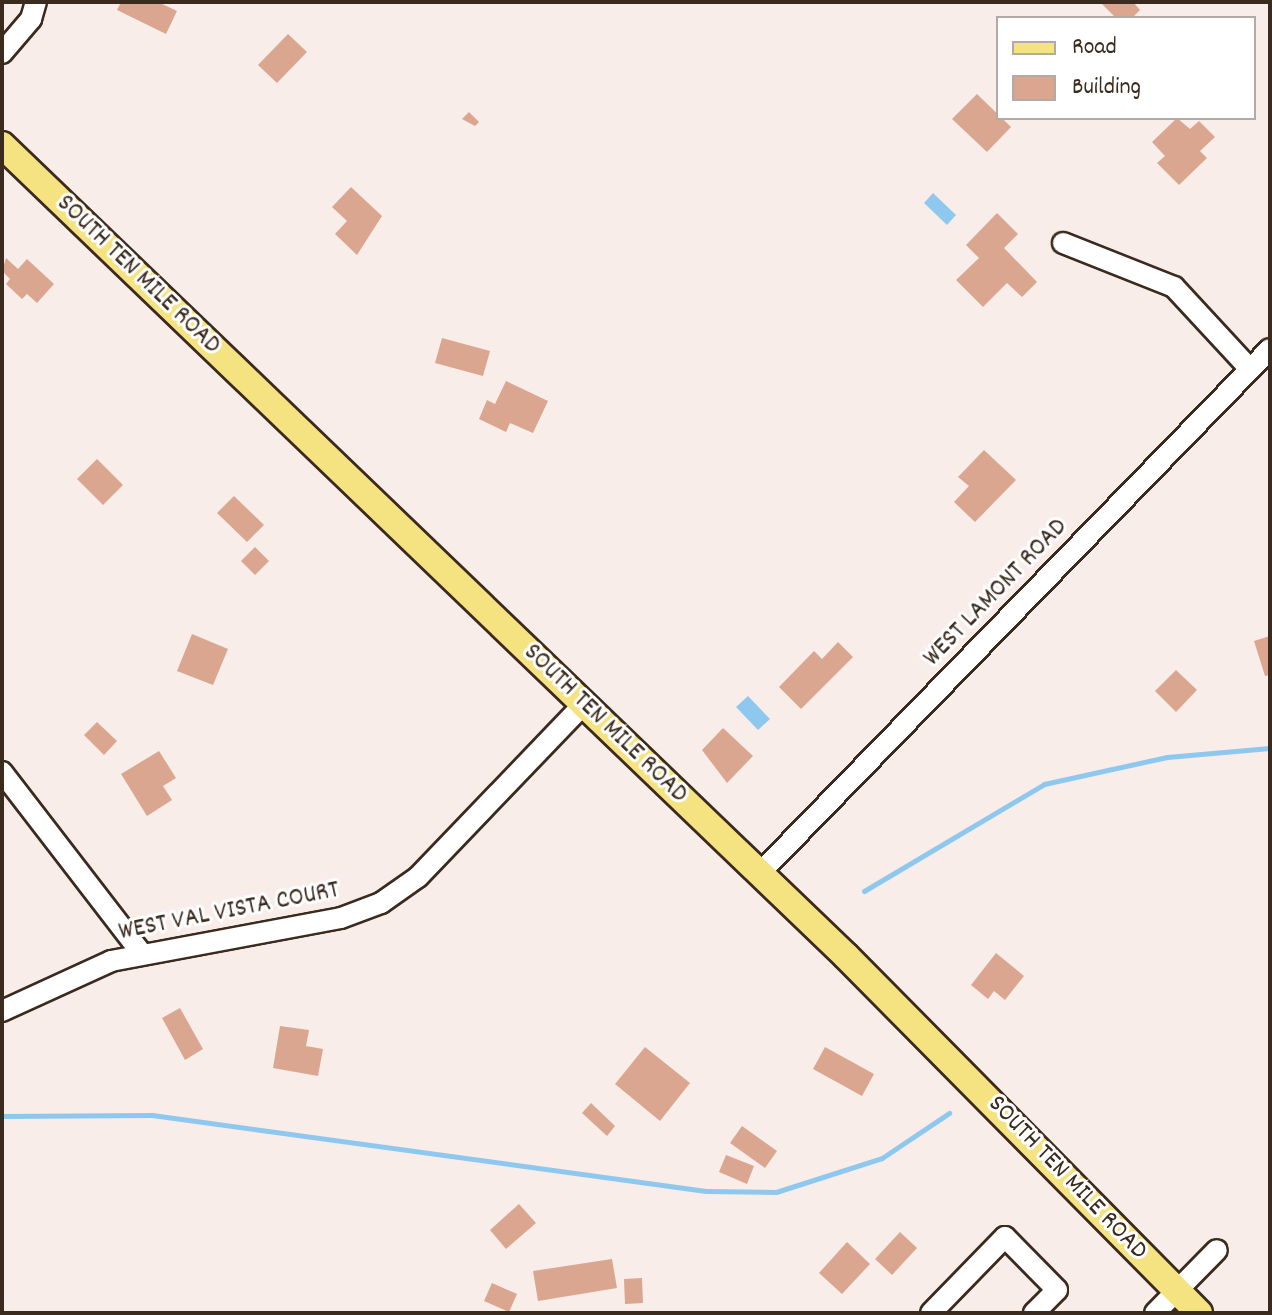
<!DOCTYPE html>
<style>
body{margin:0}
#map{position:relative;width:1272px;height:1315px;overflow:hidden;background:#f8ede9;font-family:Dekko,sans-serif}
div>[style]{position:absolute}
.water>*{inset:0;background:#8fc8ee}
.stream>*{height:5px;margin:-2.5px;padding:0 2.5px;transform-origin:2.5px;border-radius:2.5px;background:#8fc8ee}
.building>*{inset:0;background:#dba690}
.roads{filter:drop-shadow(2px 0 #3b2a1e) drop-shadow(-2px 0 #3b2a1e) drop-shadow(0 2px #3b2a1e) drop-shadow(0 -2px #3b2a1e)}
.minor>*{height:20px;margin:-10px;padding:0 10px;transform-origin:10px;border-radius:10px;background:#fff}
.major>*{height:26px;margin:-13px;padding:0 13px;transform-origin:13px;border-radius:13px;background:#f5e382}
span{translate:-50% -50%;white-space:nowrap;text-align:center;line-height:1.15;-webkit-text-stroke:6px #fff;paint-order:stroke}
.street-label{font-size:26px;color:#3b2a1e}
.frame{position:absolute;inset:0;border:4px solid #3b2a1e;pointer-events:none}
.legend{position:absolute;left:996px;top:16px;width:260px;height:104px;box-sizing:border-box;background:#fff;border:2px solid #b1aaa5;margin:0;padding:10px 14px;list-style:none;font-size:24px;color:#3b2a1e}
.legend li{display:flex;align-items:center;gap:16px;height:40px}
.legend b{width:40px;border:2px solid #b1aaa5}
</style>
<div id="map">
<div class="water">
<i style="clip-path:polygon(933px 193px,956px 215px,947px 225px,924px 203px)"></i>
<i style="clip-path:polygon(748px 696px,770px 719px,758px 730px,736px 707px)"></i>
</div>
<div class="stream">
<i style="left:864px;top:891px;width:209px;rotate:-30.7deg"></i>
<i style="left:1044px;top:784px;width:126px;rotate:-12.4deg"></i>
<i style="left:1167px;top:757px;width:103px;rotate:-5deg"></i>
<i style="left:2px;top:1116px;width:150px;rotate:-0.4deg"></i>
<i style="left:152px;top:1115px;width:559px;rotate:7.81deg"></i>
<i style="left:706px;top:1191px;width:70px;rotate:0.8deg"></i>
<i style="left:776px;top:1192px;width:111px;rotate:-17.8deg"></i>
<i style="left:882px;top:1158px;width:81px;rotate:-33.9deg"></i>
</div>
<div class="building">
<i style="clip-path:polygon(121px 2px,158px 2px,177px 11px,166px 34px,117px 10px)"></i>
<i style="clip-path:polygon(1133px 2px,1140px 10px,1132px 18px,1116px 18px,1102px 4px)"></i>
<i style="clip-path:polygon(288px 34px,307px 52px,277px 83px,258px 65px)"></i>
<i style="clip-path:polygon(977px 94px,1011px 127px,987px 152px,952px 119px)"></i>
<i style="clip-path:polygon(469px 112px,479px 122px,475px 126px,462px 119px)"></i>
<i style="clip-path:polygon(1177px 118px,1190px 129px,1199px 121px,1215px 137px,1200px 151px,1207px 158px,1179px 185px,1157px 163px,1165px 156px,1152px 142px)"></i>
<i style="clip-path:polygon(351px 187px,382px 216px,357px 255px,335px 234px,347px 221px,332px 207px)"></i>
<i style="clip-path:polygon(997px 213px,1018px 234px,1004px 248px,1037px 282px,1022px 297px,1007px 283px,983px 307px,956px 280px,979px 258px,966px 245px)"></i>
<i style="clip-path:polygon(6px 258px,18px 269px,27px 259px,54px 284px,37px 303px,27px 294px,22px 299px,6px 284px,10px 279px,2px 271px)"></i>
<i style="clip-path:polygon(442px 338px,490px 351px,483px 376px,435px 363px)"></i>
<i style="clip-path:polygon(506px 381px,548px 401px,533px 433px,510px 423px,506px 432px,479px 419px,487px 400px,495px 404px)"></i>
<i style="clip-path:polygon(984px 450px,1016px 480px,975px 522px,954px 502px,969px 486px,958px 477px)"></i>
<i style="clip-path:polygon(97px 459px,123px 485px,103px 505px,77px 479px)"></i>
<i style="clip-path:polygon(234px 496px,264px 525px,247px 542px,217px 513px)"></i>
<i style="clip-path:polygon(255px 547px,269px 561px,255px 575px,241px 561px)"></i>
<i style="clip-path:polygon(192px 634px,228px 649px,213px 685px,177px 671px)"></i>
<i style="clip-path:polygon(1270px 636px,1270px 675px,1265px 676px,1254px 641px)"></i>
<i style="clip-path:polygon(838px 642px,853px 657px,801px 709px,779px 687px,814px 651px,822px 659px)"></i>
<i style="clip-path:polygon(1176px 670px,1197px 690px,1176px 712px,1155px 691px)"></i>
<i style="clip-path:polygon(97px 722px,117px 741px,104px 755px,84px 735px)"></i>
<i style="clip-path:polygon(723px 728px,753px 756px,727px 783px,702px 750px)"></i>
<i style="clip-path:polygon(159px 751px,176px 778px,163px 786px,172px 800px,147px 816px,121px 774px)"></i>
<i style="clip-path:polygon(996px 953px,1024px 976px,1005px 1000px,994px 991px,988px 999px,971px 985px)"></i>
<i style="clip-path:polygon(180px 1008px,203px 1049px,185px 1060px,162px 1018px)"></i>
<i style="clip-path:polygon(280px 1026px,309px 1030px,306px 1046px,323px 1049px,318px 1076px,273px 1068px)"></i>
<i style="clip-path:polygon(645px 1047px,690px 1083px,660px 1121px,615px 1084px)"></i>
<i style="clip-path:polygon(825px 1047px,874px 1074px,862px 1096px,813px 1069px)"></i>
<i style="clip-path:polygon(591px 1103px,615px 1126px,607px 1136px,582px 1113px)"></i>
<i style="clip-path:polygon(742px 1126px,777px 1151px,765px 1168px,730px 1143px)"></i>
<i style="clip-path:polygon(726px 1155px,754px 1166px,747px 1184px,719px 1172px)"></i>
<i style="clip-path:polygon(519px 1204px,536px 1223px,506px 1249px,490px 1230px)"></i>
<i style="clip-path:polygon(900px 1232px,917px 1248px,892px 1275px,875px 1259px)"></i>
<i style="clip-path:polygon(847px 1242px,870px 1264px,842px 1294px,819px 1273px)"></i>
<i style="clip-path:polygon(612px 1259px,617px 1288px,538px 1301px,533px 1271px)"></i>
<i style="clip-path:polygon(642px 1278px,643px 1303px,625px 1304px,624px 1279px)"></i>
<i style="clip-path:polygon(492px 1283px,517px 1294px,509px 1312px,484px 1301px)"></i>
</div>
<div class="roads">
<div class="minor">
<i style="left:2px;top:53px;width:45px;rotate:-49.5deg"></i>
<i style="left:31px;top:19px;width:18px;rotate:-74deg"></i>
<i style="left:1063px;top:243px;width:119px;rotate:21.6deg"></i>
<i style="left:1174px;top:287px;width:112px;rotate:47.2deg"></i>
<i style="left:2px;top:772px;width:230px;rotate:52.4deg"></i>
<i style="left:760px;top:873px;width:731px;rotate:-45.78deg"></i>
<i style="left:2px;top:1011px;width:120px;rotate:-24.6deg"></i>
<i style="left:111px;top:961px;width:234px;rotate:-10.6deg"></i>
<i style="left:341px;top:918px;width:43px;rotate:-20.6deg"></i>
<i style="left:381px;top:903px;width:45px;rotate:-35.1deg"></i>
<i style="left:418px;top:877px;width:240px;rotate:-46.2deg"></i>
<i style="left:931px;top:1313px;width:106px;rotate:-45.8deg"></i>
<i style="left:1005px;top:1237px;width:74px;rotate:45.5deg"></i>
<i style="left:1057px;top:1290px;width:33px;rotate:135deg"></i>
<i style="left:1155px;top:1313px;width:88px;rotate:-45.5deg"></i>
</div>
<div class="major">
<i style="left:2px;top:145px;width:1170px;rotate:43.86deg"></i>
<i style="left:846px;top:956px;width:502px;rotate:45.32deg"></i>
</div>
</div>
<div class="street-label">
<span style="left:138px;top:275px;rotate:44deg">SOUTH TEN MILE ROAD</span>
<span style="left:996px;top:593px;rotate:-46deg">WEST LAMONT ROAD</span>
<span style="left:605px;top:724px;rotate:44deg">SOUTH TEN MILE ROAD</span>
<span style="left:229px;top:912px;rotate:-11deg">WEST VAL VISTA COURT</span>
<span style="left:1067px;top:1178px;rotate:46deg">SOUTH TEN MILE ROAD</span>
</div>
<div class="frame"></div>
<ul class="legend">
<li><b style="height:10px;background:#f5e382"></b>Road</li>
<li><b style="height:22px;background:#dba690"></b>Building</li>
</ul>
</div>
